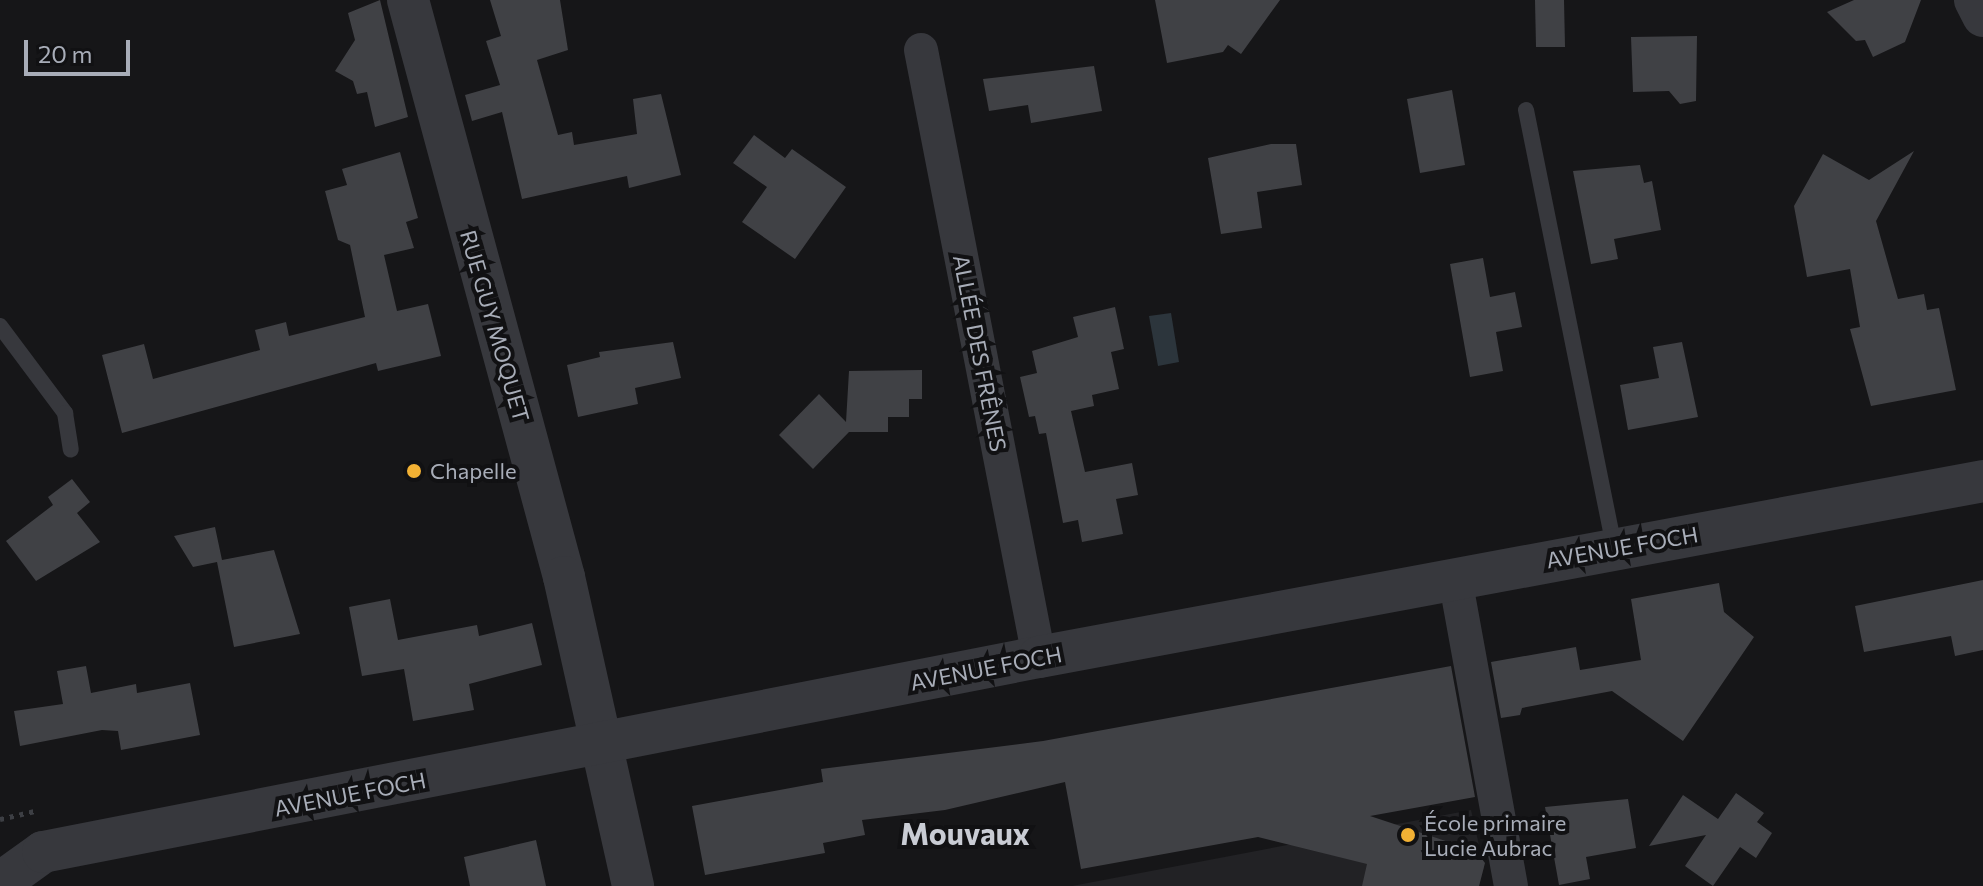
<!DOCTYPE html>
<meta charset="utf-8">
<style>
body{margin:0}
#map{position:relative;width:1983px;height:886px;overflow:hidden;background:#161618;font-family:Commissioner,sans-serif}
div>[style]{position:absolute}
.built>*{inset:0;background:#222225}
.water>*{inset:0;background:#2c353c}
.building>*{inset:0;background:#404145}
.path>*{height:5px;margin-top:-2.5px;transform-origin:0;background:repeating-linear-gradient(90deg,#3d3f44 0 4px,transparent 0 10px)}
.service>*{height:16px;margin:-8px;padding:0 8px;transform-origin:8px;border-radius:8px;background:#37383d}
.minor>*{height:34px;margin:-17px;padding:0 17px;transform-origin:17px;border-radius:17px;background:#37383d}
.tertiary>*{height:42px;margin:-21px;padding:0 21px;transform-origin:21px;border-radius:21px;background:#37383d}
.dots>*{width:22px;height:22px;translate:-50% -50%;box-sizing:border-box;border:4px solid #111113;border-radius:50%}
span{translate:-50% -50%;white-space:nowrap;text-align:center;line-height:1.15;-webkit-text-stroke:8px #111113;paint-order:stroke}
.street-label{font-size:22px;color:#a8adb8}
.poi-label{font-size:22px;color:#a8adb8}
.left{translate:0 -50%;text-align:left}
.district-label{font-size:30px;color:#c9ccd4;font-weight:700}
.scale{position:absolute;left:24px;top:40px;width:106px;height:36px;box-sizing:border-box;border:4px solid #a8adb8;border-top:0;padding-left:10px;font-size:24px;line-height:28px;white-space:nowrap;color:#a8adb8;-webkit-text-stroke:6px #111113;paint-order:stroke}
</style>
<div id="map">
<div class="built">
<i style="clip-path:polygon(1471px 810px,1484px 867px,1479px 886px,1072px 886px)"></i>
</div>
<div class="water">
<i style="clip-path:polygon(1171px 313px,1179px 362px,1158px 366px,1149px 316px)"></i>
</div>
<div class="building">
<i style="clip-path:polygon(380px 0,408px 117px,375px 127px,367px 92px,357px 94px,353px 81px,335px 71px,355px 40px,348px 13px)"></i>
<i style="clip-path:polygon(490px 0,560px 0,568px 50px,537px 60px,558px 135px,572px 132px,574px 145px,637px 134px,633px 99px,661px 94px,681px 175px,629px 188px,627px 176px,522px 199px,502px 112px,472px 121px,465px 95px,500px 85px,486px 41px,501px 36px)"></i>
<i style="clip-path:polygon(1155px 0,1280px 0,1241px 54px,1228px 45px,1223px 52px,1167px 63px)"></i>
<i style="clip-path:polygon(1535px 0,1564px 0,1565px 47px,1536px 47px)"></i>
<i style="clip-path:polygon(1854px 0,1921px 0,1905px 42px,1873px 57px,1865px 40px,1856px 41px,1827px 12px)"></i>
<i style="clip-path:polygon(1697px 36px,1696px 101px,1680px 104px,1669px 91px,1633px 92px,1631px 37px)"></i>
<i style="clip-path:polygon(1094px 66px,1102px 111px,1031px 123px,1028px 105px,989px 111px,983px 79px)"></i>
<i style="clip-path:polygon(1452px 90px,1465px 165px,1420px 173px,1407px 99px)"></i>
<i style="clip-path:polygon(754px 135px,785px 158px,792px 149px,846px 187px,795px 259px,742px 222px,767px 187px,733px 163px)"></i>
<i style="clip-path:polygon(1271px 144px,1296px 144px,1302px 185px,1257px 192px,1262px 228px,1221px 234px,1208px 158px)"></i>
<i style="clip-path:polygon(1914px 151px,1876px 221px,1898px 299px,1924px 294px,1927px 310px,1939px 308px,1956px 390px,1871px 406px,1850px 329px,1860px 327px,1850px 269px,1807px 277px,1794px 206px,1823px 154px,1869px 180px)"></i>
<i style="clip-path:polygon(400px 152px,418px 218px,406px 222px,414px 248px,384px 255px,397px 311px,428px 304px,441px 356px,378px 371px,376px 363px,122px 433px,102px 355px,144px 344px,153px 379px,260px 350px,255px 330px,286px 322px,289px 336px,365px 317px,350px 245px,338px 240px,325px 191px,347px 185px,342px 169px)"></i>
<i style="clip-path:polygon(1640px 165px,1644px 183px,1652px 181px,1661px 230px,1614px 239px,1618px 259px,1591px 264px,1573px 171px)"></i>
<i style="clip-path:polygon(1483px 258px,1490px 297px,1515px 292px,1522px 327px,1496px 332px,1503px 371px,1470px 377px,1450px 264px)"></i>
<i style="clip-path:polygon(1115px 307px,1124px 349px,1111px 352px,1119px 389px,1092px 395px,1094px 406px,1071px 411px,1085px 472px,1132px 463px,1138px 495px,1116px 499px,1123px 534px,1082px 542px,1078px 520px,1063px 523px,1046px 433px,1039px 434px,1035px 416px,1029px 417px,1020px 377px,1037px 373px,1032px 351px,1078px 337px,1073px 317px)"></i>
<i style="clip-path:polygon(673px 342px,681px 378px,635px 388px,638px 404px,578px 417px,567px 365px,600px 357px,599px 352px)"></i>
<i style="clip-path:polygon(1682px 342px,1698px 417px,1628px 430px,1620px 385px,1659px 378px,1653px 347px)"></i>
<i style="clip-path:polygon(922px 370px,922px 399px,909px 399px,909px 417px,888px 417px,888px 432px,849px 432px,813px 469px,779px 435px,819px 394px,846px 422px,849px 371px)"></i>
<i style="clip-path:polygon(72px 479px,90px 502px,77px 513px,100px 542px,36px 581px,6px 541px,53px 505px,48px 497px)"></i>
<i style="clip-path:polygon(215px 527px,222px 560px,274px 550px,300px 634px,234px 647px,217px 562px,193px 567px,174px 536px)"></i>
<i style="clip-path:polygon(1983px 580px,1983px 650px,1955px 656px,1951px 636px,1864px 652px,1855px 606px)"></i>
<i style="clip-path:polygon(1719px 583px,1724px 612px,1754px 637px,1683px 741px,1612px 691px,1522px 708px,1520px 715px,1501px 718px,1491px 662px,1576px 647px,1580px 670px,1641px 660px,1631px 599px)"></i>
<i style="clip-path:polygon(390px 599px,398px 640px,477px 625px,479px 636px,532px 623px,542px 665px,469px 684px,474px 710px,413px 721px,404px 669px,362px 676px,349px 607px)"></i>
<i style="clip-path:polygon(86px 666px,91px 693px,136px 684px,137px 693px,190px 683px,200px 735px,121px 750px,118px 731px,102px 730px,20px 746px,14px 711px,63px 704px,57px 671px)"></i>
<i style="clip-path:polygon(1451px 666px,1475px 797px,1370px 816px,1476px 851px,1485px 863px,1479px 886px,1362px 886px,1367px 864px,1258px 837px,1081px 869px,1065px 782px,945px 810px,862px 820px,865px 835px,823px 843px,825px 853px,705px 875px,692px 806px,823px 782px,821px 769px,1043px 741px)"></i>
<i style="clip-path:polygon(1736px 793px,1764px 813px,1757px 822px,1772px 833px,1756px 858px,1740px 847px,1713px 886px,1685px 866px,1706px 835px,1649px 846px,1683px 795px,1718px 819px)"></i>
<i style="clip-path:polygon(1628px 799px,1636px 848px,1586px 857px,1590px 879px,1559px 885px,1545px 807px)"></i>
<i style="clip-path:polygon(536px 840px,546px 886px,470px 886px,464px 857px)"></i>
</div>
<div class="path">
<i style="left:0;top:819px;width:39px;rotate:-13deg"></i>
</div>
<div class="service">
<i style="left:1526px;top:110px;width:446px;rotate:78.6deg"></i>
<i style="left:0;top:326px;width:109px;rotate:53.2deg"></i>
<i style="left:65px;top:413px;width:37px;rotate:81deg"></i>
</div>
<div class="minor">
<i style="left:921px;top:50px;width:618px;rotate:79deg"></i>
<i style="left:1455px;top:578px;width:313px;rotate:79.7deg"></i>
</div>
<div class="tertiary">
<i style="left:408px;top:0;width:598px;rotate:74.87deg"></i>
<i style="left:564px;top:577px;width:317px;rotate:77.4deg"></i>
<i style="left:1975px;top:0;width:18px;rotate:63deg"></i>
<i style="left:0;top:883px;width:53px;rotate:-35.8deg"></i>
<i style="left:43px;top:852px;width:1015px;rotate:-11.08deg"></i>
<i style="left:1039px;top:657px;width:960px;rotate:-10.56deg"></i>
</div>
<div class="dots">
<i style="left:414px;top:471px;background:#f2b134"></i>
<i style="left:1408px;top:835px;background:#f2b134"></i>
</div>
<div class="street-label">
<span style="left:495px;top:326px;rotate:74deg">RUE GUY MOQUET</span>
<span style="left:980px;top:353px;rotate:79deg">ALLÉE DES FRÊNES</span>
<span style="left:1622px;top:547px;rotate:-10deg">AVENUE FOCH</span>
<span style="left:986px;top:668px;rotate:-11deg">AVENUE FOCH</span>
<span style="left:350px;top:794px;rotate:-11deg">AVENUE FOCH</span>
</div>
<div class="poi-label">
<span class="left" style="left:430px;top:471px">Chapelle</span>
<span class="left" style="left:1424px;top:835px">École primaire<br>Lucie Aubrac</span>
</div>
<div class="district-label">
<span style="left:965px;top:833px">Mouvaux</span>
</div>
<div class="scale">20 m</div>
</div>
